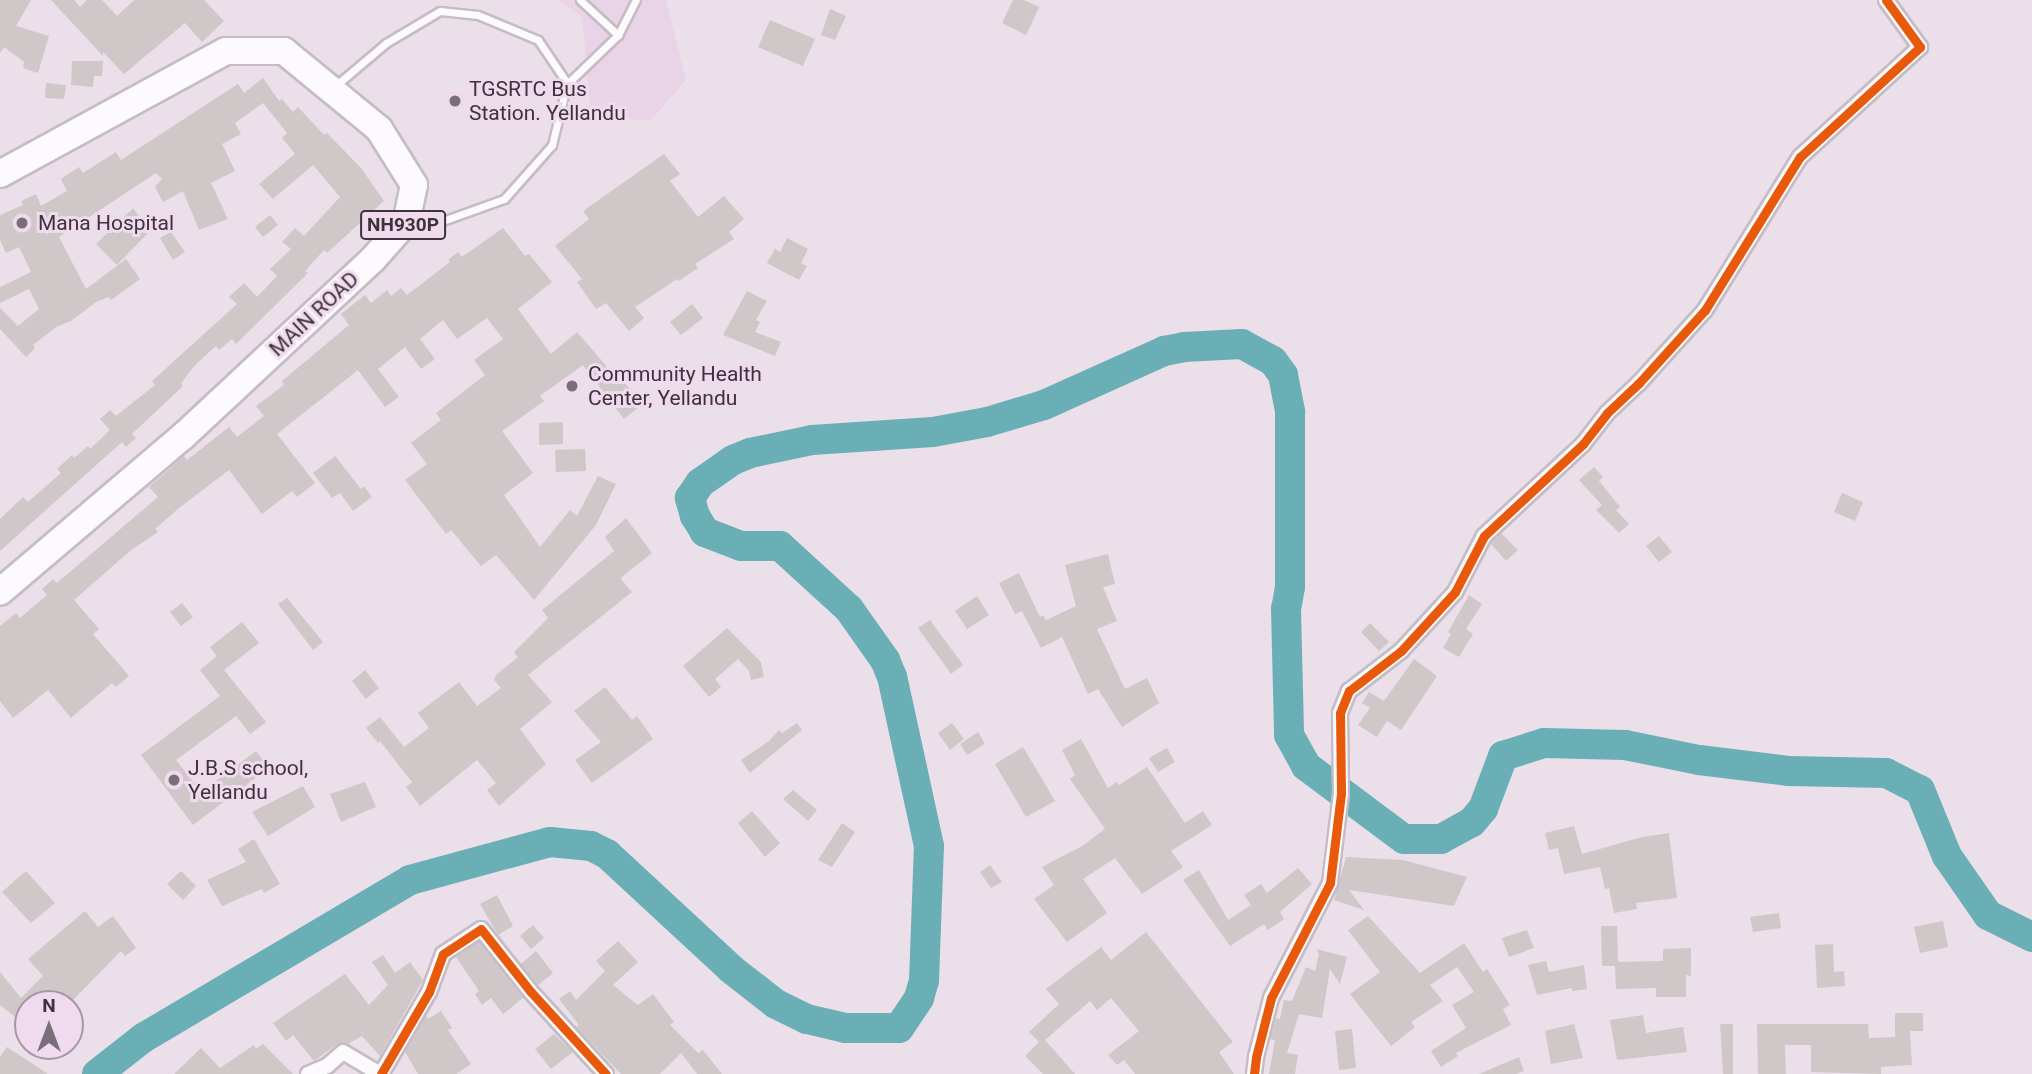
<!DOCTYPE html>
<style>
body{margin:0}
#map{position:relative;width:2032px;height:1074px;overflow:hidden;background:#ebdfea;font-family:Roboto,sans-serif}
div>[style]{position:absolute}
.built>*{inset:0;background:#e9d4e7}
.river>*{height:30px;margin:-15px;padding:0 15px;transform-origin:15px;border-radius:15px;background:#6aafb6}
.building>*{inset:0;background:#d0c7c8}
.roads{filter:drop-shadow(2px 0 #c5bcc4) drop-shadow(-2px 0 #c5bcc4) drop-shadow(0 2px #c5bcc4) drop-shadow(0 -2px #c5bcc4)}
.lane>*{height:7px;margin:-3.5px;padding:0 3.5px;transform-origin:3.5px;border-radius:3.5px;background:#fcfafc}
.street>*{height:14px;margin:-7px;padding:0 7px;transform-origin:7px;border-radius:7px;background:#fcfafc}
.highway>*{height:26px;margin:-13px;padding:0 13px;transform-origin:13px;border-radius:13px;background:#fcfafc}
.cycleway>*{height:9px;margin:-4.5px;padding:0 4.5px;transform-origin:4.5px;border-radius:4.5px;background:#e8590c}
.dots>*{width:19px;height:19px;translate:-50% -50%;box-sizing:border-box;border:4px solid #f0daed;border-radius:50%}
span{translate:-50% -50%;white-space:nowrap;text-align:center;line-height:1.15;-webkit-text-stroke:6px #f0daed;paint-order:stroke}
.shield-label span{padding:2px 5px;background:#f0daed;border:2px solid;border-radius:5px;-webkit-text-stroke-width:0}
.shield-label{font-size:19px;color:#3c333b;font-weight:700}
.poi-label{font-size:21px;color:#3c333b}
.left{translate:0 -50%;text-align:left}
.street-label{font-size:21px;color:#3c333b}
.north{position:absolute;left:14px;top:990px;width:70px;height:70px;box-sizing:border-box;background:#f0daed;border:2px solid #a897a6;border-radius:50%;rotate:0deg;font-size:19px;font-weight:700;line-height:28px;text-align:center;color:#3c333b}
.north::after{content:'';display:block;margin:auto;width:24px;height:32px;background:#796f78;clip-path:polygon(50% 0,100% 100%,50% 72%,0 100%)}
</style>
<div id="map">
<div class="built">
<i style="clip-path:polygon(559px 0,666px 0,686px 80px,650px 121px,591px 115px,582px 17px)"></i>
</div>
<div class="river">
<i style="left:97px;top:1074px;width:58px;rotate:-38deg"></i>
<i style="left:143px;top:1038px;width:310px;rotate:-30.6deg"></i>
<i style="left:410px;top:880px;width:145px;rotate:-15.2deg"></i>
<i style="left:550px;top:842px;width:41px;rotate:5.6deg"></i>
<i style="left:591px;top:846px;width:18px;rotate:27deg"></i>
<i style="left:607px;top:854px;width:169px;rotate:42.8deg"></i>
<i style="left:731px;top:969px;width:57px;rotate:37.9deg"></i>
<i style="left:776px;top:1004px;width:34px;rotate:26deg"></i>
<i style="left:807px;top:1019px;width:39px;rotate:13deg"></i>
<i style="left:845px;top:1028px;width:54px"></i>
<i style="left:899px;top:1028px;width:36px;rotate:-56deg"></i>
<i style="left:919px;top:998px;width:18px;rotate:-74deg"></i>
<i style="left:924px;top:981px;width:135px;rotate:-87.9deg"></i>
<i style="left:929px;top:846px;width:173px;rotate:-102.3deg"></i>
<i style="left:892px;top:677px;width:18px;rotate:-112deg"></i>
<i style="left:885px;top:660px;width:62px;rotate:-125.2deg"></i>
<i style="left:849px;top:609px;width:93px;rotate:-137.6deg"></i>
<i style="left:780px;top:546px;width:39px;rotate:180deg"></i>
<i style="left:741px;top:546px;width:39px;rotate:-159deg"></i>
<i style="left:705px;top:532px;width:19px;rotate:-122deg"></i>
<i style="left:695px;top:516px;width:19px;rotate:-106deg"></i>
<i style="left:690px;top:498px;width:18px;rotate:-56deg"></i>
<i style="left:700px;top:483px;width:40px;rotate:-34.9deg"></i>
<i style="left:733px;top:460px;width:18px;rotate:-22deg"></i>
<i style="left:750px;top:453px;width:63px;rotate:-11.8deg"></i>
<i style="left:812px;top:440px;width:121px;rotate:-3.8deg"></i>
<i style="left:933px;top:432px;width:55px;rotate:-10.5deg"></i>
<i style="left:987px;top:422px;width:59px;rotate:-16.6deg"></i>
<i style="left:1044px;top:405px;width:132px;rotate:-24.2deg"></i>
<i style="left:1164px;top:351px;width:20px;rotate:-11deg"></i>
<i style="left:1184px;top:347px;width:58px;rotate:-3deg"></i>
<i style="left:1242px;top:344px;width:35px;rotate:29deg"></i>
<i style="left:1273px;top:361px;width:17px;rotate:54deg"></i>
<i style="left:1283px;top:375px;width:38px;rotate:79deg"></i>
<i style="left:1290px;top:412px;width:175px;rotate:90deg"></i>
<i style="left:1290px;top:587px;width:22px;rotate:100deg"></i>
<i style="left:1286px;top:609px;width:126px;rotate:88.6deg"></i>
<i style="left:1289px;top:735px;width:35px;rotate:61deg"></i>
<i style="left:1306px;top:766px;width:122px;rotate:36.7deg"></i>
<i style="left:1404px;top:839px;width:37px"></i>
<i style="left:1441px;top:839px;width:35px;rotate:-29deg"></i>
<i style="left:1472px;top:822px;width:17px;rotate:-50deg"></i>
<i style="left:1483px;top:809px;width:57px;rotate:-69.3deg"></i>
<i style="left:1503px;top:756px;width:43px;rotate:-17.6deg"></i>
<i style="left:1544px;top:743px;width:81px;rotate:1.4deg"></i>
<i style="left:1625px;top:745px;width:76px;rotate:11.5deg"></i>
<i style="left:1699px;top:760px;width:91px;rotate:7deg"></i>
<i style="left:1789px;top:771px;width:97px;rotate:1.2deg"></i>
<i style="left:1886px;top:773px;width:38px;rotate:27deg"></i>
<i style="left:1920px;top:790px;width:71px;rotate:67.8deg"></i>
<i style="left:1947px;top:856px;width:72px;rotate:55.2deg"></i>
<i style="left:1988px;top:915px;width:49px;rotate:26.6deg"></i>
</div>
<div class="building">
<i style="clip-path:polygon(0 0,31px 0,16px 26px,49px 36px,38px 73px,23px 68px,24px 62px,4px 47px,0 53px)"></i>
<i style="clip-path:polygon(51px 0,74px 0,80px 7px,87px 0,102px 0,117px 16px,134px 0,204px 0,224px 21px,202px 42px,185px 23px,124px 74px,103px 52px,103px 56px)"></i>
<i style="clip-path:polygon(1013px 0,1024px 0,1039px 7px,1026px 35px,1002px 23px)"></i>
<i style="clip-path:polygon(830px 9px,846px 16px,835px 40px,821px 35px)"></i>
<i style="clip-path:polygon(770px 20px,815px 39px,803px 66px,758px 47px)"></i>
<i style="clip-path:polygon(72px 61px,103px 61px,102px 76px,94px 76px,93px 87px,71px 85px)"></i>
<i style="clip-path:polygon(263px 78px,279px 101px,282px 99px,293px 112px,298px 107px,324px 135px,327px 133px,361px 168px,384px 201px,327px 253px,324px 250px,305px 271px,308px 273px,236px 344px,232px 339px,219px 350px,216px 346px,197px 363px,181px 383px,183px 386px,132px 434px,136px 438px,126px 447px,122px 442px,0 551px,0 519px,23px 497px,28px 502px,61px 473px,57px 469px,72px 455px,74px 458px,88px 446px,90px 449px,110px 430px,100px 419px,110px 410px,116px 416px,155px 385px,152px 381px,237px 304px,229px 297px,244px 283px,257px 297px,277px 276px,270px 269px,291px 249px,282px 242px,295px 228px,304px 236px,340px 197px,313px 165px,273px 199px,259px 184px,295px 154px,282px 138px,287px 133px,263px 103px,235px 123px,241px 134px,222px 144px,235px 171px,211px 183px,228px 219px,199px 230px,183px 191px,163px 202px,155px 187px,162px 179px,156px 173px,59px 237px,86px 289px,126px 259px,140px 279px,111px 300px,109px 297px,96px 302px,71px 321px,56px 327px,33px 345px,35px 348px,26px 357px,0 329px,0 308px,18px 326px,39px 309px,29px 289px,0 303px,0 287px,31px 272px,19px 247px,6px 253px,0 240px,0 215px,23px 205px,21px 201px,36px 194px,41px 206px,67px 191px,61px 179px,79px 167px,83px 173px,116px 152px,121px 160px,227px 91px,238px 84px,244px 93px)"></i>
<i style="clip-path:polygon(46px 83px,66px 85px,64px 99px,45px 98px)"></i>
<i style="clip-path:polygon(664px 154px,680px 174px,670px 181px,698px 217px,724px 196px,744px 219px,729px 232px,734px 239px,695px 264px,698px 268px,679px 281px,677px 279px,635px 307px,644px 318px,629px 331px,606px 303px,596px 309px,577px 282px,582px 279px,555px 246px,589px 219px,583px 211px)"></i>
<i style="clip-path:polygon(133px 208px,150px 231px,117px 265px,96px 244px)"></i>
<i style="clip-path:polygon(270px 215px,278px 225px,263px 237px,255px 227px)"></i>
<i style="clip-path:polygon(503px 228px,525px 256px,529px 254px,552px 282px,518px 309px,551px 354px,577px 332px,609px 369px,612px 367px,633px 393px,635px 391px,645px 402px,624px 419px,583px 365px,540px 396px,544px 401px,502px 431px,533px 473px,504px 495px,540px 547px,570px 510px,577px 516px,598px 476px,616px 484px,596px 525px,534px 600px,496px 555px,481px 566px,451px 530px,446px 534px,405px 480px,427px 464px,411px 443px,441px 420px,436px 413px,485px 375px,474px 360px,503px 339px,487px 318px,457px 339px,443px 320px,420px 339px,435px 359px,421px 369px,405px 347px,378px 369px,399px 397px,385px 407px,358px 370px,277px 434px,315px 483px,297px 497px,292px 491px,262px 514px,229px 470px,179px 508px,155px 529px,158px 532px,130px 551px,74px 600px,99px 629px,93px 634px,129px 676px,116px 687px,112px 683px,71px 718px,48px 690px,13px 718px,0 701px,0 626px,16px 613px,20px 618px,47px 595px,42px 589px,53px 579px,57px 583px,158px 497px,149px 487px,184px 456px,187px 460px,229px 427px,237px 437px,264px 416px,256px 406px,284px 385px,282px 381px,349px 325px,341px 314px,365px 295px,371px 303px,387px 290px,391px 296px,401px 288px,407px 295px,450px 262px,448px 260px,458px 252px,462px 257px)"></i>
<i style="clip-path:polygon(171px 232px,185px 252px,173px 260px,160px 238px)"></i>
<i style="clip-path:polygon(787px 238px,808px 249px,801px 263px,807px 266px,799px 280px,767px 263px,775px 249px,780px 252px)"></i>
<i style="clip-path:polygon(747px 291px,767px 301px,756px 320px,760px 322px,755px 332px,781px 342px,775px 356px,723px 335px)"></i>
<i style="clip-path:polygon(692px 304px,703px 318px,681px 335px,670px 322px)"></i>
<i style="clip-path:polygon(563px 422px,563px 444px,539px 445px,539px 423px)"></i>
<i style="clip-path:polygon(585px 449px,586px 471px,556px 472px,555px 450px)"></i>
<i style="clip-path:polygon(335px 456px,361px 489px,364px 486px,372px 497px,353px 511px,340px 493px,332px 498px,313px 473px)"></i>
<i style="clip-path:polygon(1594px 467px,1603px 477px,1599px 481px,1620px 507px,1616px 510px,1629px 524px,1619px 533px,1596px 510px,1602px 505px,1579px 480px)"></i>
<i style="clip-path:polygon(1842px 493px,1863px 502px,1855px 521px,1834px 512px)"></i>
<i style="clip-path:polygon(626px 518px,652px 553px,623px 576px,621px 579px,632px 592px,528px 675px,552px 702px,520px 729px,546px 764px,499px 806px,487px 790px,496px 783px,477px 760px,420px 806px,406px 787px,412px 782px,380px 741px,378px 743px,366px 728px,380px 717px,404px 747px,429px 728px,418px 713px,459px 682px,477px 706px,501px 688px,494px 680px,496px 675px,518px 657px,514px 652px,548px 618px,542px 610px,614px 551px,605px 537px)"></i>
<i style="clip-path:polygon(1501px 533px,1518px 550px,1506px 561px,1491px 544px)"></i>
<i style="clip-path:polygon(1659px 536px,1672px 552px,1659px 562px,1646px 546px)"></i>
<i style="clip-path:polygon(1108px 554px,1115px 584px,1103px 587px,1117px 621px,1097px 629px,1125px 689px,1147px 678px,1159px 703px,1122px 727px,1098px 689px,1088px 694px,1062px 637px,1041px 648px,1022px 611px,1015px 614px,999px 583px,1019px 573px,1040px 617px,1043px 615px,1046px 620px,1076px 606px,1065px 565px)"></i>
<i style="clip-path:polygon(1469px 595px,1482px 604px,1466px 629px,1473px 634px,1459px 657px,1443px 648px,1451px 634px,1448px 632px)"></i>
<i style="clip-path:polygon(977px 596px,989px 615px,967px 629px,955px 611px)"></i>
<i style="clip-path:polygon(287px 598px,323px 642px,313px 650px,278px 604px)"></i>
<i style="clip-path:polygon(182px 603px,193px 617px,181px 626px,170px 612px)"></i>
<i style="clip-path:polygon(930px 620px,963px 665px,951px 674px,918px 628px)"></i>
<i style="clip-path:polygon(242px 622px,259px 643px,224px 670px,266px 722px,250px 734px,236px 716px,176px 760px,201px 792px,256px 751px,269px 768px,193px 825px,141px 755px,220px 696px,200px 670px,217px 656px,210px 647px)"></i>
<i style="clip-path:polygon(1370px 623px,1389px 642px,1379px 651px,1361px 632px)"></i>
<i style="clip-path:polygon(727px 628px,761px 662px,764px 677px,751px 680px,749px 671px,738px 659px,715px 679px,721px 687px,709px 697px,683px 666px)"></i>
<i style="clip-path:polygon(1414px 659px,1437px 676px,1401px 730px,1387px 721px,1377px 737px,1358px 725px,1370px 708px,1362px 703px,1369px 692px,1384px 701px)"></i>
<i style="clip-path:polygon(365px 670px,379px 688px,366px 699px,352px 681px)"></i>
<i style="clip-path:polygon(605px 687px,632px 720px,637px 716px,653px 739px,592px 783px,575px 760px,601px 742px,574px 711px)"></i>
<i style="clip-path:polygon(797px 723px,802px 730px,750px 773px,741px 760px,769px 741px,779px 730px,782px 733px)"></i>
<i style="clip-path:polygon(952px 723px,964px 739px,950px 750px,938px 733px)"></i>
<i style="clip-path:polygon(978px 732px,985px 744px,967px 755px,960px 744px)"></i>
<i style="clip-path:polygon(1081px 739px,1108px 788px,1117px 782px,1119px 785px,1147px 767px,1185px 823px,1203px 811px,1212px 825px,1171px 851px,1183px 867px,1142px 894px,1115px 858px,1083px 879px,1107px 913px,1067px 942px,1034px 899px,1054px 885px,1042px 867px,1082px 846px,1105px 829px,1070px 779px,1075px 775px,1062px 750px)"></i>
<i style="clip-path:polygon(1023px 747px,1055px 801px,1026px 817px,995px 764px)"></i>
<i style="clip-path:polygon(1167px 748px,1175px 762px,1158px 772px,1149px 758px)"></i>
<i style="clip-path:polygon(365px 782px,376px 807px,341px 822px,330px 794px)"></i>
<i style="clip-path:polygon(303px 786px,315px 807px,268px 836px,252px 812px)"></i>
<i style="clip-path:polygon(793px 790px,817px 810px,808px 821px,783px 799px)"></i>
<i style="clip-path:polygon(752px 811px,780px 843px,765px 857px,738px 823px)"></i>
<i style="clip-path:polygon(842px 823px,855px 832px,832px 867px,818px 860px)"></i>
<i style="clip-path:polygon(1574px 826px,1582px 854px,1642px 837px,1669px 833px,1677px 898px,1636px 903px,1637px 909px,1614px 913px,1609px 888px,1605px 889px,1600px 867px,1564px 874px,1558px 848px,1549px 850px,1545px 833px)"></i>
<i style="clip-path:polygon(254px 839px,280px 884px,264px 893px,262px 889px,222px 906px,207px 880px,246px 862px,238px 849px)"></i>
<i style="clip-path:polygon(1346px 857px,1403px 860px,1467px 877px,1454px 906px,1349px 890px,1364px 910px,1334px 900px)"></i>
<i style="clip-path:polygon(990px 865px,1002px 882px,991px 888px,980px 872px)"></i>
<i style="clip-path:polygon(1298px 868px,1312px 884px,1280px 912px,1284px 919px,1268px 930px,1264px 924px,1230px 946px,1183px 880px,1199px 870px,1228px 920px,1251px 905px,1244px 895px,1261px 884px,1267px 893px)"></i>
<i style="clip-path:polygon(26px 871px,55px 903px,31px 923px,2px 892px)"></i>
<i style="clip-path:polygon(181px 871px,196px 886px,183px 900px,167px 884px)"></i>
<i style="clip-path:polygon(497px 895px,513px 926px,498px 935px,480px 904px)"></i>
<i style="clip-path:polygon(85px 911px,98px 927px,113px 916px,136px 948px,125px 956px,121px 951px,69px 1004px,28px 1004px,28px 1027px,0 1005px,0 972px,21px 998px,43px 976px,28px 959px)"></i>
<i style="clip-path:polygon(1779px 913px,1781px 928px,1753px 932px,1750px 917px)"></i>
<i style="clip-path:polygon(1368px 916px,1420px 973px,1464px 943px,1483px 972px,1487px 969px,1510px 1005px,1503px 1009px,1511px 1025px,1456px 1053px,1458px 1056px,1441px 1067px,1431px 1051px,1466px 1028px,1452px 1005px,1474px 992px,1457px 967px,1430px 985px,1443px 1001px,1411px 1022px,1415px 1027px,1391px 1046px,1350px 994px,1380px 972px,1348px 930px)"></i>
<i style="clip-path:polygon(1943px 921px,1948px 947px,1920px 953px,1914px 927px)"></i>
<i style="clip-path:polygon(533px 925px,544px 938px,531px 949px,520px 936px)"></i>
<i style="clip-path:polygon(1601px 926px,1617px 926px,1618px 962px,1663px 961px,1663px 949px,1691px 948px,1691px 976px,1686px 975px,1686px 997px,1656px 997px,1656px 988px,1616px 989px,1615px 966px,1602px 966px)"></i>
<i style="clip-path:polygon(1527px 930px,1534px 948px,1509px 957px,1502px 938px)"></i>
<i style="clip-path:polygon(1146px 932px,1233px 1042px,1219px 1052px,1234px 1074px,1135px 1074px,1124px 1060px,1117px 1065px,1108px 1055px,1139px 1031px,1111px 998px,1097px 1010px,1090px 1001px,1045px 1040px,1075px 1074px,1043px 1074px,1025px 1056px,1039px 1042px,1029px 1032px,1059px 1004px,1046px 989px,1101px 947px,1111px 960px)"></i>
<i style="clip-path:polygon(618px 941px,638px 962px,613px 985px,638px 1005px,653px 994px,674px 1022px,670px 1025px,698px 1053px,703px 1050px,722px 1074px,697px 1074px,681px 1053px,660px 1074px,621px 1074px,576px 1027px,579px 1025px,559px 999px,570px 991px,576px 1000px,605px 971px,596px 961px)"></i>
<i style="clip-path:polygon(479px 942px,523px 998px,503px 1014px,491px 998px,482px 1005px,475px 994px,479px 991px,456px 957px)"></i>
<i style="clip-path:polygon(1833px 944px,1834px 972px,1844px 971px,1845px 986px,1817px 988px,1815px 945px)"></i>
<i style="clip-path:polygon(1316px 949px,1347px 957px,1340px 984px,1330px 969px,1322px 1018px,1299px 1014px,1287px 1053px,1298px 1055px,1295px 1074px,1269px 1074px,1275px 1040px,1270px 1039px,1276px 1018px,1280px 1019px,1284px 1000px,1292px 1001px,1306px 967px,1315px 971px,1319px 954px)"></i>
<i style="clip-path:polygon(536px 951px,553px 973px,538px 985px,521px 964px)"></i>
<i style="clip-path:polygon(383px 955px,395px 973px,410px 962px,423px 980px,380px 1056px,362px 1036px,348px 1044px,337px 1044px,314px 1061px,293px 1035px,286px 1041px,273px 1023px,345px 974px,369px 1005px,388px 985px,372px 962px)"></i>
<i style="clip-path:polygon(1546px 961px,1549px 972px,1584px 965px,1587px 989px,1572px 991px,1572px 988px,1537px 995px,1528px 965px)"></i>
<i style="clip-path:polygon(441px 1011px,452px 1028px,448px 1030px,471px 1064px,456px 1074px,418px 1074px,405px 1052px,426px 1016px,428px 1019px)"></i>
<i style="clip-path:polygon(1895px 1013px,1923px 1013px,1923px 1031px,1910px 1031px,1912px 1065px,1881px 1067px,1881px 1074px,1811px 1072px,1811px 1045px,1785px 1045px,1786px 1074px,1758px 1074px,1757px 1024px,1868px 1024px,1869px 1038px,1895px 1037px)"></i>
<i style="clip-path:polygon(1643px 1015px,1646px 1033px,1683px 1027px,1687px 1052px,1617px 1060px,1610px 1020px)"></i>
<i style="clip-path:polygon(1574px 1024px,1583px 1058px,1551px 1064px,1545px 1031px)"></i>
<i style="clip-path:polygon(1720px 1024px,1733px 1024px,1733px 1074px,1723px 1074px)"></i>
<i style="clip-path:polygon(1352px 1029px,1356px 1068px,1339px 1070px,1335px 1031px)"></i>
<i style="clip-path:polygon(554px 1034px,573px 1052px,551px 1069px,535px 1049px)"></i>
<i style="clip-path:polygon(263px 1044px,293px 1074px,174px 1074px,201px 1048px,220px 1068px,254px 1045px,256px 1049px)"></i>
<i style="clip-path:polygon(7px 1047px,48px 1074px,0 1074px,0 1057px)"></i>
<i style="clip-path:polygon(1519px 1057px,1524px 1071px,1516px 1074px,1479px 1074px)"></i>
</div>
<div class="roads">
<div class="lane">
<i style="left:580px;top:0;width:52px;rotate:42.6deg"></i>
<i style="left:566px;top:85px;width:72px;rotate:-43.9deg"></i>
<i style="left:618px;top:35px;width:39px;rotate:-63deg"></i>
<i style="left:334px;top:87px;width:68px;rotate:-40.2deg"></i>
<i style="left:386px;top:43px;width:63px;rotate:-30.7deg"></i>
<i style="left:440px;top:11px;width:38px;rotate:6deg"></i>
<i style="left:478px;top:15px;width:65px;rotate:22.6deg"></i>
<i style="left:538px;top:40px;width:52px;rotate:56deg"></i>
<i style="left:567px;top:83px;width:64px;rotate:103.6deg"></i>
<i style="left:552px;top:145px;width:72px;rotate:131.6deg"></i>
<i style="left:504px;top:199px;width:101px;rotate:160.3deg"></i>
</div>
<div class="street">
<i style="left:308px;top:1074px;width:21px;rotate:-23deg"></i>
<i style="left:327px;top:1066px;width:21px;rotate:-41deg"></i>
<i style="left:343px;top:1052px;width:43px;rotate:30.7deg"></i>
<i style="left:381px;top:1074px;width:95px;rotate:-59.7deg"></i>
<i style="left:429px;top:992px;width:40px;rotate:-69.8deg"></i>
<i style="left:443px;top:954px;width:45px;rotate:-33.3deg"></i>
<i style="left:481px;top:929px;width:80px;rotate:51.6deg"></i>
<i style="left:531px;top:992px;width:111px;rotate:47.6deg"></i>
<i style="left:1254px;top:1074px;width:17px;rotate:-83deg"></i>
<i style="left:1256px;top:1057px;width:61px;rotate:-75.7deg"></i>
<i style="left:1271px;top:998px;width:129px;rotate:-62.8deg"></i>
<i style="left:1330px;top:883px;width:91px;rotate:-83deg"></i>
<i style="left:1341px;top:793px;width:80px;rotate:-90.7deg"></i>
<i style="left:1340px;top:713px;width:24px;rotate:-68deg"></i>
<i style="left:1349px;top:691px;width:66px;rotate:-37.6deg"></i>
<i style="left:1401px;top:651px;width:80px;rotate:-47.5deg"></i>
<i style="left:1455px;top:592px;width:63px;rotate:-62.6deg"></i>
<i style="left:1484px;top:536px;width:135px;rotate:-42.9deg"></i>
<i style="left:1583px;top:444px;width:39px;rotate:-52deg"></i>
<i style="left:1607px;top:413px;width:44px;rotate:-43.2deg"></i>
<i style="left:1639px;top:383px;width:98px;rotate:-47.9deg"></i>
<i style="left:1705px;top:310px;width:180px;rotate:-58.2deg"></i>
<i style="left:1800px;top:157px;width:163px;rotate:-42.5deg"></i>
<i style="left:1920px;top:47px;width:58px;rotate:-125.9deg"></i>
</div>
<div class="highway">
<i style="left:0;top:174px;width:257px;rotate:-28.6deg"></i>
<i style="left:226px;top:51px;width:58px"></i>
<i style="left:284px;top:51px;width:123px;rotate:39.4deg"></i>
<i style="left:379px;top:129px;width:66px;rotate:58deg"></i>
<i style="left:414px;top:185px;width:38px;rotate:102deg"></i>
<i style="left:406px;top:222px;width:50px;rotate:131.7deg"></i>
<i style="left:373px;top:259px;width:260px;rotate:137deg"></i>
<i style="left:183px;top:436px;width:240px;rotate:139.6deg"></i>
</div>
</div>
<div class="cycleway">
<i style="left:381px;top:1074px;width:95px;rotate:-59.7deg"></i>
<i style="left:429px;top:992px;width:40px;rotate:-69.8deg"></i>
<i style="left:443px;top:954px;width:45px;rotate:-33.3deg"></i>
<i style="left:481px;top:929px;width:80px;rotate:51.6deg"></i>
<i style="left:531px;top:992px;width:111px;rotate:47.6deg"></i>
<i style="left:1254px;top:1074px;width:17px;rotate:-83deg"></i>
<i style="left:1256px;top:1057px;width:61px;rotate:-75.7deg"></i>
<i style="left:1271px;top:998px;width:129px;rotate:-62.8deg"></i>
<i style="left:1330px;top:883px;width:91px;rotate:-83deg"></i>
<i style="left:1341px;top:793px;width:80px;rotate:-90.7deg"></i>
<i style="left:1340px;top:713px;width:24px;rotate:-68deg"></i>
<i style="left:1349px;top:691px;width:66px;rotate:-37.6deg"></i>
<i style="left:1401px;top:651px;width:80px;rotate:-47.5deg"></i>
<i style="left:1455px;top:592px;width:63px;rotate:-62.6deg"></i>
<i style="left:1484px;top:536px;width:135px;rotate:-42.9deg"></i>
<i style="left:1583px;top:444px;width:39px;rotate:-52deg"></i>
<i style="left:1607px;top:413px;width:44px;rotate:-43.2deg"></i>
<i style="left:1639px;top:383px;width:98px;rotate:-47.9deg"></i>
<i style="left:1705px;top:310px;width:180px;rotate:-58.2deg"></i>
<i style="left:1800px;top:157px;width:163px;rotate:-42.5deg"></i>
<i style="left:1920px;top:47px;width:58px;rotate:-125.9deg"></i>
</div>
<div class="dots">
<i style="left:455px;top:101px;background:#796f78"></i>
<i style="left:22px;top:223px;background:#796f78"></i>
<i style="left:572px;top:386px;background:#796f78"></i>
<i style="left:174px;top:780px;background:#796f78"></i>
</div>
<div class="shield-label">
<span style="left:403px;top:225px">NH930P</span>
</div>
<div class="poi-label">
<span class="left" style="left:469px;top:101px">TGSRTC Bus<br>Station. Yellandu</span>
<span class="left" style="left:38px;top:223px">Mana Hospital</span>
<span class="left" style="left:588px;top:386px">Community Health<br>Center, Yellandu</span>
<span class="left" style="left:188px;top:780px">J.B.S school,<br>Yellandu</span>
</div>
<div class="street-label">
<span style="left:314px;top:314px;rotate:-43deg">MAIN ROAD</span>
</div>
<div class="north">N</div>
</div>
